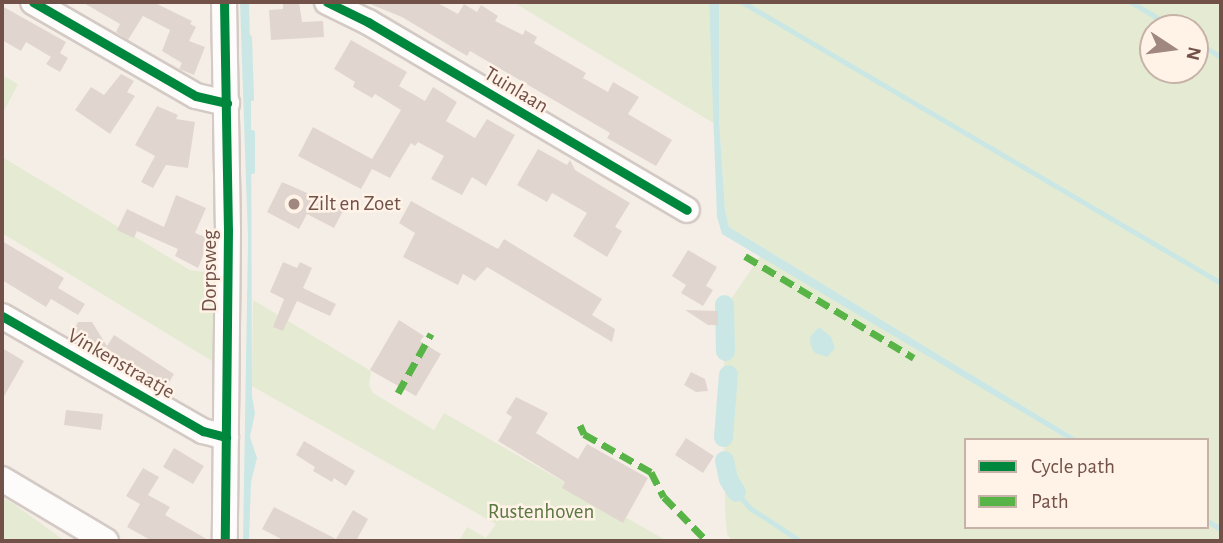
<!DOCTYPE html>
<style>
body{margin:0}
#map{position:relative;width:1223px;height:543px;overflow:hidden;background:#f5eee7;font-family:"Alegreya Sans",sans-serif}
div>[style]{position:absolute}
.green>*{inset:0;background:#e4ebd2}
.water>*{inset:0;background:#cae7e5}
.stream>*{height:5px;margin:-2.5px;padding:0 2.5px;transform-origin:2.5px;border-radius:2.5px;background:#cae7e5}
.canal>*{height:19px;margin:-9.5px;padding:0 9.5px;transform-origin:9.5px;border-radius:9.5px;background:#cae7e5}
.building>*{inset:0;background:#e1d6cf}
.roads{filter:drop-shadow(2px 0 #d4cac5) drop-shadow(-2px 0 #d4cac5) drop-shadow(0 2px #d4cac5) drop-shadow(0 -2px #d4cac5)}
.minor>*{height:24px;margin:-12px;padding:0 12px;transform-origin:12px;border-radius:12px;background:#fefcfb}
.quiet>*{height:7px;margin-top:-3.5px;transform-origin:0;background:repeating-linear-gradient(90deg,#59b447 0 14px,transparent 0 21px)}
.cycleway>*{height:9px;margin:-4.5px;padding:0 4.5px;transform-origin:4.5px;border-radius:4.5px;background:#00873e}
.dots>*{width:19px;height:19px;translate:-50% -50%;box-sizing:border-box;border:4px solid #fff2e7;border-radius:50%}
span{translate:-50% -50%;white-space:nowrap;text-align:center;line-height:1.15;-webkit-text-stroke:5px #fff2e7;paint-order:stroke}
.street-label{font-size:21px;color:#725149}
.poi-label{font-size:21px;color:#725149}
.left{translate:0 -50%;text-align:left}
.park-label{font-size:21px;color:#5a7842}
.frame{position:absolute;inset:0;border:4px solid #725149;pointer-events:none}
.legend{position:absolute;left:964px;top:438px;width:245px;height:91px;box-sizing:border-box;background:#fff2e7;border:2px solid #c7b2a8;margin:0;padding:9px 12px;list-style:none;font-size:21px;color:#725149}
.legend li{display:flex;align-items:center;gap:14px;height:35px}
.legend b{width:35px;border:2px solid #c7b2a8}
.north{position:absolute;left:1139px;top:14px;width:70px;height:70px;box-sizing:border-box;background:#fff2e7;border:2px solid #c7b2a8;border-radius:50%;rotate:103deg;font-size:19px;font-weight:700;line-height:28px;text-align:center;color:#725149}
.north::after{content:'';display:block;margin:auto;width:24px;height:32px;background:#a08880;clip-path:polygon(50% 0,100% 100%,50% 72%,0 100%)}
</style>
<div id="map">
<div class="green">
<i style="clip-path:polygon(513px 2px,709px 2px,715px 124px)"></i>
<i style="clip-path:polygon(evenodd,719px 2px,1221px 2px,1221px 541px,732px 541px,727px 534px,725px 511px,724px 348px,727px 305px,761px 255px,1069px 440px,966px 440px,966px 527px,1207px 527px,1207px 440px,1079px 440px,729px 227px,725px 210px,719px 119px,719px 2px,1153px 28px,1195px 28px,1195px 70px,1153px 70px,1153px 28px)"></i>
<i style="clip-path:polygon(2px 75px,18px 84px,2px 115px)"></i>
<i style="clip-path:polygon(2px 157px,190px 270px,218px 274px,217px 364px,2px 233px)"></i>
<i style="clip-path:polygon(253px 300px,371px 371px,369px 385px,373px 393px,434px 430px,444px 413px,667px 541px,459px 541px,467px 527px,486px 538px,496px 524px,252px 386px)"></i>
<i style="clip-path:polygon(2px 497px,14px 504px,65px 541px,2px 541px)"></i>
</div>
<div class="water">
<i style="clip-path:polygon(240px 2px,249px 2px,251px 83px,252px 396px,255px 413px,250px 437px,257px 458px,251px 482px,249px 541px,243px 541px,248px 240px)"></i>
<i style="clip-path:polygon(709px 2px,719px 2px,719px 119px,725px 210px,729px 227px,1079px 440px,1069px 440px,722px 234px,717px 217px)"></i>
<i style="clip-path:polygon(819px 327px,831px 337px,835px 348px,827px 357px,815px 353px,811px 346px,810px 337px)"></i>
</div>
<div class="stream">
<i style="left:742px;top:2px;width:555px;rotate:30.4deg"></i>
<i style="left:1131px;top:2px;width:50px;rotate:31.2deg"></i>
<i style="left:249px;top:37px;width:61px;rotate:88.1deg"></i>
<i style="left:1195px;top:41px;width:31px;rotate:32deg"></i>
<i style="left:252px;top:132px;width:39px;rotate:90deg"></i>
<i style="left:736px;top:492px;width:21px;rotate:49deg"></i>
<i style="left:750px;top:508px;width:60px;rotate:33.4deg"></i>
<i style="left:1207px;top:521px;width:16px;rotate:30deg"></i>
</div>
<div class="canal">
<i style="left:724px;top:304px;width:47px;rotate:88.8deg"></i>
<i style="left:723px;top:437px;width:63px;rotate:-85.5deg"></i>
<i style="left:724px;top:460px;width:19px;rotate:78deg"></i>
<i style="left:728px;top:479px;width:15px;rotate:58deg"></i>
</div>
<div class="building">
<i style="clip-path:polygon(82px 2px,153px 2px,192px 21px,190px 24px,196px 27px,189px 41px,205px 47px,194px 75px,179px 69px,182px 63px,162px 51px,170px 30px,143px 16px,128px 40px,116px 32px,120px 24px)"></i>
<i style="clip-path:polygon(283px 2px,299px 2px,302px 22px,323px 21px,324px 37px,271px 40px,269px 10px,283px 9px)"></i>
<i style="clip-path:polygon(365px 2px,436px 2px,458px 14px,464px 4px,477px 12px,481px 5px,498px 16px,495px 21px,523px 35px,525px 30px,537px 37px,534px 43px,586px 73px,583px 78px,608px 92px,613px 82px,639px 97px,628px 114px,672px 140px,656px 166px,607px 138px,610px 133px,470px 51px,467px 56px,402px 17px)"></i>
<i style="clip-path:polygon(2px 6px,66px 42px,60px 53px,68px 58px,60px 72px,46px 64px,51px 57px,26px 42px,21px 51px,2px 40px)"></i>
<i style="clip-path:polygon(351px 40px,407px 72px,399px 86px,425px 101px,433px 87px,457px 102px,446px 121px,475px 138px,487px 119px,515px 135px,486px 186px,472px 177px,462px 195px,431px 179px,444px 156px,418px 142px,415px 146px,411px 143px,390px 178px,372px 169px,361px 189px,298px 156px,313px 127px,372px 159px,401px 110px,375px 94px,372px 98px,353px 87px,355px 82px,334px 69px)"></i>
<i style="clip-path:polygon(121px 74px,134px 81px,127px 92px,135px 96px,110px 134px,75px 110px,91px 87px,104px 95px)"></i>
<i style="clip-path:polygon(157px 106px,178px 115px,176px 119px,195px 122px,188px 168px,166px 165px,153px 188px,141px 182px,155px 156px,135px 145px)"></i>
<i style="clip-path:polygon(538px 149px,567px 165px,570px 160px,575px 170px,630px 203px,615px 227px,622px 231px,607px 257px,573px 236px,587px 213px,552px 193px,547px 202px,517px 185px)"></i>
<i style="clip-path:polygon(282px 182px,344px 209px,334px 228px,307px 214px,299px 229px,267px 212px)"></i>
<i style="clip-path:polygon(176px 195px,206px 208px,195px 233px,210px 239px,198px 268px,175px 256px,178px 249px,137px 231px,134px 238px,117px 230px,127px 209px,164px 227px)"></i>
<i style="clip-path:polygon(411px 201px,498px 249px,504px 239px,602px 299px,592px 315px,615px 329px,612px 342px,487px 267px,475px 281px,463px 274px,458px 285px,403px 257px,415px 233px,399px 223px)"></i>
<i style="clip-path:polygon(2px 241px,64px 278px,58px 288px,85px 304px,78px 315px,51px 299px,46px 307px,2px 280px)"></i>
<i style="clip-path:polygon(688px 250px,717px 267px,706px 286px,713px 290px,703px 306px,681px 293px,686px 285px,672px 276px)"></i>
<i style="clip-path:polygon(283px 262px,297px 268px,300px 262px,312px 268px,303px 288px,336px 304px,330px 316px,297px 301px,283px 331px,273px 327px,284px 299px,270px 292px)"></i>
<i style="clip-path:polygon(685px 310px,718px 311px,718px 325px,708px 325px)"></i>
<i style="clip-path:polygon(399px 320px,424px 336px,420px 341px,441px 354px,416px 396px,370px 370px)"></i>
<i style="clip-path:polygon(78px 322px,92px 322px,107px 346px,114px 335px,174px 374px,164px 391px,101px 356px,107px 347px,86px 347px,74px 340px,71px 335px)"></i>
<i style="clip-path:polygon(2px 348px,24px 361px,2px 400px)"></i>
<i style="clip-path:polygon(691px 372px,705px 379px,708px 391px,696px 392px,684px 385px)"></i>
<i style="clip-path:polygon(516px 397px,548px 413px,536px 433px,578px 459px,587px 444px,648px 478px,623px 523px,562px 488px,565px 482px,498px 441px,512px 417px,506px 413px)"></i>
<i style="clip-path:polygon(66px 410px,103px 414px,101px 430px,64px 425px)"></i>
<i style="clip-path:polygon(686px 438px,714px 456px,703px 473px,675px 455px)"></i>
<i style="clip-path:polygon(304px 441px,355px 471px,346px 486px,334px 478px,332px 482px,313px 471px,315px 467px,296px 455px)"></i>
<i style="clip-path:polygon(174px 448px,204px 466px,193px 484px,163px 467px)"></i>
<i style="clip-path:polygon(143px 468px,159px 477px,148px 495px,170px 507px,165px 515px,210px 541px,152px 541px,127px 527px,140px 504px,126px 496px)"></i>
<i style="clip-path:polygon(274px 507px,336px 539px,353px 510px,368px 519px,356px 541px,285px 541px,262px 529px)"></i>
</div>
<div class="roads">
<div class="minor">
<i style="left:33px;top:2px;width:188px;rotate:30deg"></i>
<i style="left:196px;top:96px;width:32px;rotate:13deg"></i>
<i style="left:224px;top:2px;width:228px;rotate:89deg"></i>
<i style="left:228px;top:230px;width:311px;rotate:90.6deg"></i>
<i style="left:327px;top:2px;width:46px;rotate:26deg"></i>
<i style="left:368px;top:22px;width:370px;rotate:30.5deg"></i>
<i style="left:2px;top:316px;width:232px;rotate:29.8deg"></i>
<i style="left:203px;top:431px;width:24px;rotate:15deg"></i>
<i style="left:2px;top:479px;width:121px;rotate:30.8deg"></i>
</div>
</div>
<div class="quiet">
<i style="left:745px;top:256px;width:197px;rotate:31.1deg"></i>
<i style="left:398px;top:393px;width:68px;rotate:-60.8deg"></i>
<i style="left:580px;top:425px;width:10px;rotate:66deg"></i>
<i style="left:584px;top:434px;width:77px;rotate:29.6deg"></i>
<i style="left:651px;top:472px;width:28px;rotate:63deg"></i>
<i style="left:664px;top:497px;width:62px;rotate:45.7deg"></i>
</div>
<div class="cycleway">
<i style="left:33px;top:2px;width:188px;rotate:30deg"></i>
<i style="left:196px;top:96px;width:32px;rotate:13deg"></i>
<i style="left:224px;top:2px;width:228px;rotate:89deg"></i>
<i style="left:228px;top:230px;width:311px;rotate:90.6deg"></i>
<i style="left:327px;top:2px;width:46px;rotate:26deg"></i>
<i style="left:368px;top:22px;width:370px;rotate:30.5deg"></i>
<i style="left:2px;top:316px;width:232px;rotate:29.8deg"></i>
<i style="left:203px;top:431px;width:24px;rotate:15deg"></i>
</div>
<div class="dots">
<i style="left:294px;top:204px;background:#a08880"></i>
</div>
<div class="street-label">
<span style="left:516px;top:90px;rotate:31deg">Tuinlaan</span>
<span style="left:210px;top:271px;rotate:-90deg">Dorpsweg</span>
<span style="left:121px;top:364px;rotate:30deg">Vinkenstraatje</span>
</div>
<div class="poi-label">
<span class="left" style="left:308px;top:204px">Zilt en Zoet</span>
</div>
<div class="park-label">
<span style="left:541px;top:512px">Rustenhoven</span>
</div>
<div class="frame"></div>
<ul class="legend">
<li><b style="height:9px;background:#00873e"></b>Cycle path</li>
<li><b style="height:9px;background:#59b447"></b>Path</li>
</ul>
<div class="north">N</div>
</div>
